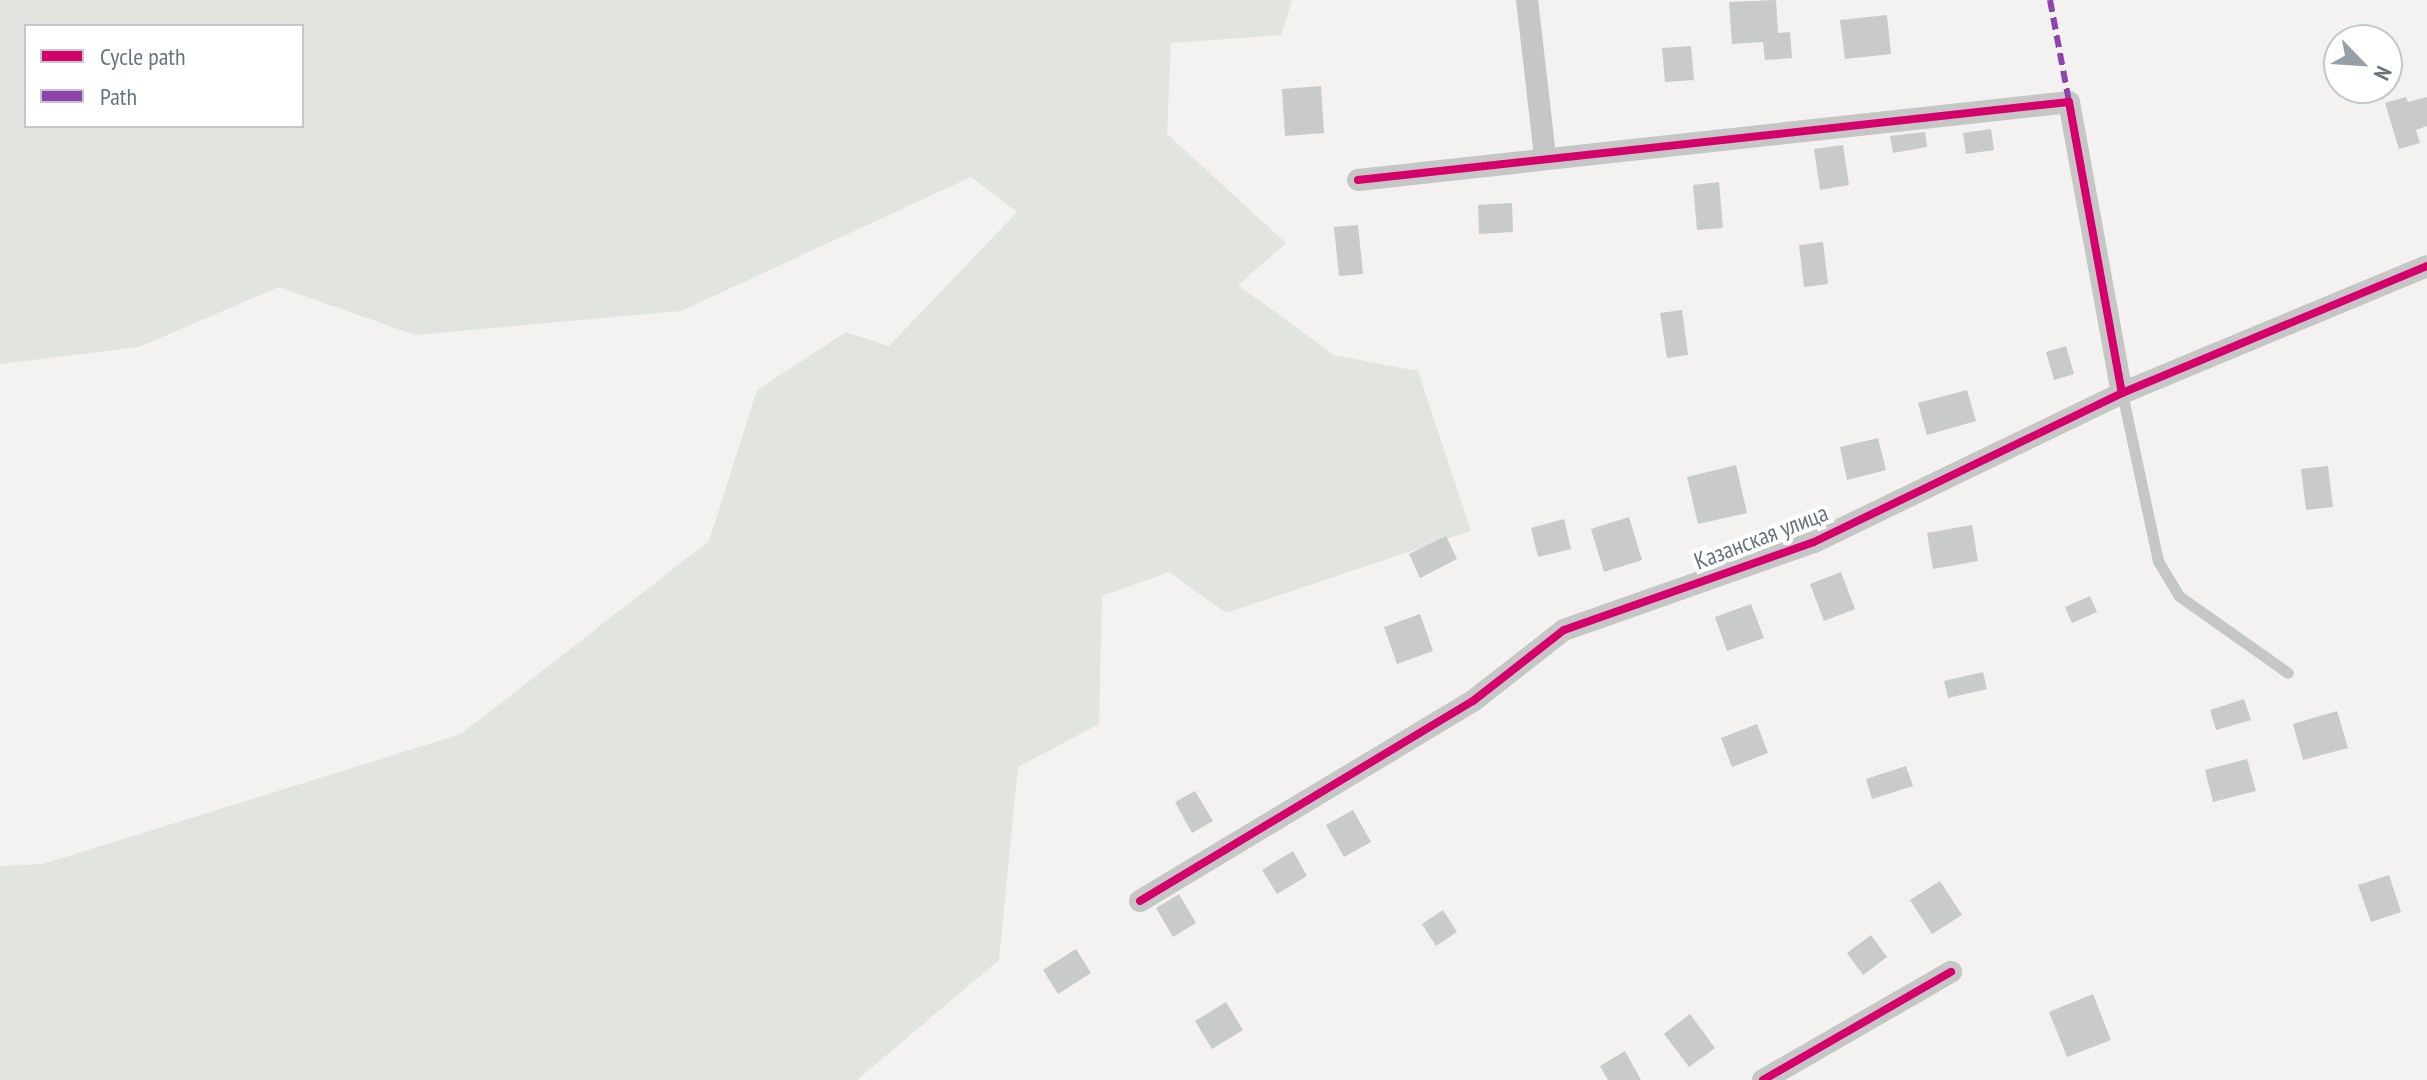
<!DOCTYPE html>
<meta charset="utf-8">
<style>
body{margin:0}
#map{position:relative;width:2427px;height:1080px;overflow:hidden;background:#f3f2f1;font-family:"PT Sans Narrow",sans-serif}
div>[style]{position:absolute}
.green>*{inset:0;background:#e1e4df}
.building>*{inset:0;background:#c9caca}
.lane>*{height:11px;margin:-5.5px;padding:0 5.5px;transform-origin:5.5px;border-radius:5.5px;background:#c5c7c7}
.street>*{height:22px;margin:-11px;padding:0 11px;transform-origin:11px;border-radius:11px;background:#c5c7c7}
.quiet>*{height:6px;margin-top:-3px;transform-origin:0;background:repeating-linear-gradient(90deg,#8e44ad 0 12px,transparent 0 18px)}
.cycleway>*{height:8px;margin:-4px;padding:0 4px;transform-origin:4px;border-radius:4px;background:#d6006c}
span{translate:-50% -50%;white-space:nowrap;text-align:center;line-height:1.15;-webkit-text-stroke:8px #fff;paint-order:stroke}
.street-label{font-size:24px;color:#66747e}
.legend{position:absolute;left:24px;top:24px;width:280px;height:104px;box-sizing:border-box;background:#fff;border:2px solid #c2c7cb;margin:0;padding:10px 14px;list-style:none;font-size:24px;color:#66747e}
.legend li{display:flex;align-items:center;gap:16px;height:40px}
.legend b{width:40px;border:2px solid #c2c7cb}
.north{position:absolute;left:2323px;top:24px;width:80px;height:80px;box-sizing:border-box;background:#fff;border:2px solid #c2c7cb;border-radius:50%;rotate:115deg;font-size:22px;font-weight:700;line-height:32px;text-align:center;color:#66747e}
.north::after{content:'';display:block;margin:auto;width:28px;height:36px;background:#97a0a6;clip-path:polygon(50% 0,100% 100%,50% 72%,0 100%)}
</style>
<div id="map">
<div class="green">
<i style="clip-path:polygon(evenodd,0 0,1292px 0,1281px 35px,1171px 43px,1167px 134px,1286px 243px,1238px 285px,1334px 355px,1418px 371px,1471px 531px,1226px 613px,1169px 572px,1102px 596px,1099px 724px,1018px 767px,999px 960px,857px 1080px,0 1080px,0 866px,43px 864px,461px 734px,709px 541px,757px 390px,846px 332px,889px 346px,1017px 212px,971px 177px,681px 311px,415px 335px,279px 287px,139px 347px,0 364px,0 0,26px 26px,302px 26px,302px 126px,26px 126px,26px 26px)"></i>
</div>
<div class="building">
<i style="clip-path:polygon(1776px 0,1778px 33px,1790px 32px,1792px 58px,1765px 60px,1763px 42px,1732px 44px,1729px 2px)"></i>
<i style="clip-path:polygon(1887px 15px,1891px 54px,1845px 59px,1840px 20px)"></i>
<i style="clip-path:polygon(1691px 46px,1694px 80px,1665px 82px,1662px 48px)"></i>
<i style="clip-path:polygon(1321px 86px,1324px 133px,1285px 136px,1282px 89px)"></i>
<i style="clip-path:polygon(2406px 97px,2408px 102px,2427px 97px,2427px 126px,2416px 130px,2420px 143px,2399px 149px,2385px 103px)"></i>
<i style="clip-path:polygon(1991px 129px,1994px 150px,1966px 154px,1963px 133px)"></i>
<i style="clip-path:polygon(1925px 132px,1927px 147px,1893px 153px,1890px 136px)"></i>
<i style="clip-path:polygon(1843px 145px,1849px 185px,1820px 190px,1814px 149px)"></i>
<i style="clip-path:polygon(1719px 182px,1723px 228px,1697px 230px,1693px 185px)"></i>
<i style="clip-path:polygon(1512px 203px,1513px 232px,1479px 234px,1478px 205px)"></i>
<i style="clip-path:polygon(1358px 225px,1363px 274px,1339px 276px,1334px 227px)"></i>
<i style="clip-path:polygon(1823px 242px,1828px 284px,1804px 287px,1799px 245px)"></i>
<i style="clip-path:polygon(1682px 310px,1688px 355px,1667px 358px,1660px 313px)"></i>
<i style="clip-path:polygon(2066px 346px,2074px 374px,2054px 380px,2046px 352px)"></i>
<i style="clip-path:polygon(1967px 390px,1976px 421px,1927px 435px,1918px 403px)"></i>
<i style="clip-path:polygon(1878px 438px,1886px 470px,1847px 480px,1840px 447px)"></i>
<i style="clip-path:polygon(1736px 465px,1747px 513px,1698px 524px,1687px 477px)"></i>
<i style="clip-path:polygon(2328px 466px,2333px 507px,2306px 510px,2301px 469px)"></i>
<i style="clip-path:polygon(1629px 517px,1642px 560px,1604px 572px,1591px 529px)"></i>
<i style="clip-path:polygon(1564px 519px,1571px 549px,1538px 557px,1531px 528px)"></i>
<i style="clip-path:polygon(1972px 525px,1978px 561px,1933px 569px,1927px 533px)"></i>
<i style="clip-path:polygon(1446px 536px,1457px 559px,1420px 578px,1409px 554px)"></i>
<i style="clip-path:polygon(1841px 572px,1855px 609px,1824px 621px,1810px 584px)"></i>
<i style="clip-path:polygon(2090px 596px,2097px 612px,2072px 623px,2065px 607px)"></i>
<i style="clip-path:polygon(1751px 604px,1764px 638px,1727px 651px,1715px 617px)"></i>
<i style="clip-path:polygon(1420px 614px,1433px 651px,1397px 664px,1384px 627px)"></i>
<i style="clip-path:polygon(1983px 672px,1987px 689px,1948px 698px,1944px 681px)"></i>
<i style="clip-path:polygon(2244px 699px,2251px 720px,2216px 730px,2210px 710px)"></i>
<i style="clip-path:polygon(2337px 711px,2348px 748px,2303px 760px,2293px 724px)"></i>
<i style="clip-path:polygon(1757px 724px,1768px 753px,1732px 767px,1721px 738px)"></i>
<i style="clip-path:polygon(2247px 759px,2256px 791px,2213px 802px,2205px 770px)"></i>
<i style="clip-path:polygon(1906px 766px,1913px 786px,1872px 799px,1866px 779px)"></i>
<i style="clip-path:polygon(1195px 791px,1213px 821px,1192px 833px,1175px 802px)"></i>
<i style="clip-path:polygon(1353px 810px,1371px 842px,1344px 857px,1326px 825px)"></i>
<i style="clip-path:polygon(1293px 851px,1307px 876px,1277px 894px,1262px 870px)"></i>
<i style="clip-path:polygon(2389px 875px,2401px 912px,2371px 922px,2358px 885px)"></i>
<i style="clip-path:polygon(1940px 881px,1962px 915px,1932px 934px,1910px 900px)"></i>
<i style="clip-path:polygon(1179px 894px,1196px 923px,1173px 937px,1156px 908px)"></i>
<i style="clip-path:polygon(1443px 910px,1457px 932px,1436px 946px,1422px 924px)"></i>
<i style="clip-path:polygon(1871px 935px,1887px 957px,1863px 975px,1847px 953px)"></i>
<i style="clip-path:polygon(1076px 949px,1091px 973px,1058px 994px,1043px 970px)"></i>
<i style="clip-path:polygon(2093px 994px,2111px 1040px,2067px 1057px,2049px 1012px)"></i>
<i style="clip-path:polygon(1226px 1002px,1243px 1030px,1212px 1049px,1195px 1021px)"></i>
<i style="clip-path:polygon(1690px 1014px,1715px 1048px,1689px 1067px,1664px 1034px)"></i>
<i style="clip-path:polygon(1625px 1051px,1641px 1080px,1608px 1080px,1600px 1066px)"></i>
</div>
<div class="lane">
<i style="left:2122px;top:393px;width:172px;rotate:77.9deg"></i>
<i style="left:2158px;top:561px;width:41px;rotate:59deg"></i>
<i style="left:2179px;top:596px;width:133px;rotate:35.2deg"></i>
</div>
<div class="street">
<i style="left:1527px;top:0;width:157px;rotate:83.4deg"></i>
<i style="left:1358px;top:180px;width:715px;rotate:-6.26deg"></i>
<i style="left:2069px;top:102px;width:296px;rotate:79.7deg"></i>
<i style="left:1140px;top:901px;width:388px;rotate:-31deg"></i>
<i style="left:1473px;top:701px;width:115px;rotate:-38deg"></i>
<i style="left:1564px;top:630px;width:265px;rotate:-19.4deg"></i>
<i style="left:1814px;top:542px;width:342px;rotate:-25.8deg"></i>
<i style="left:2122px;top:393px;width:330px;rotate:-22.6deg"></i>
<i style="left:1763px;top:1080px;width:217px;rotate:-29.9deg"></i>
</div>
<div class="quiet">
<i style="left:2050px;top:0;width:104px;rotate:79.4deg"></i>
</div>
<div class="cycleway">
<i style="left:1358px;top:180px;width:715px;rotate:-6.26deg"></i>
<i style="left:2069px;top:102px;width:296px;rotate:79.7deg"></i>
<i style="left:1140px;top:901px;width:388px;rotate:-31deg"></i>
<i style="left:1473px;top:701px;width:115px;rotate:-38deg"></i>
<i style="left:1564px;top:630px;width:265px;rotate:-19.4deg"></i>
<i style="left:1814px;top:542px;width:342px;rotate:-25.8deg"></i>
<i style="left:2122px;top:393px;width:330px;rotate:-22.6deg"></i>
<i style="left:1763px;top:1080px;width:217px;rotate:-29.9deg"></i>
</div>
<div class="street-label">
<span style="left:1761px;top:537px;rotate:-21deg">Казанская улица</span>
</div>
<ul class="legend">
<li><b style="height:10px;background:#d6006c"></b>Cycle path</li>
<li><b style="height:10px;background:#8e44ad"></b>Path</li>
</ul>
<div class="north">N</div>
</div>
